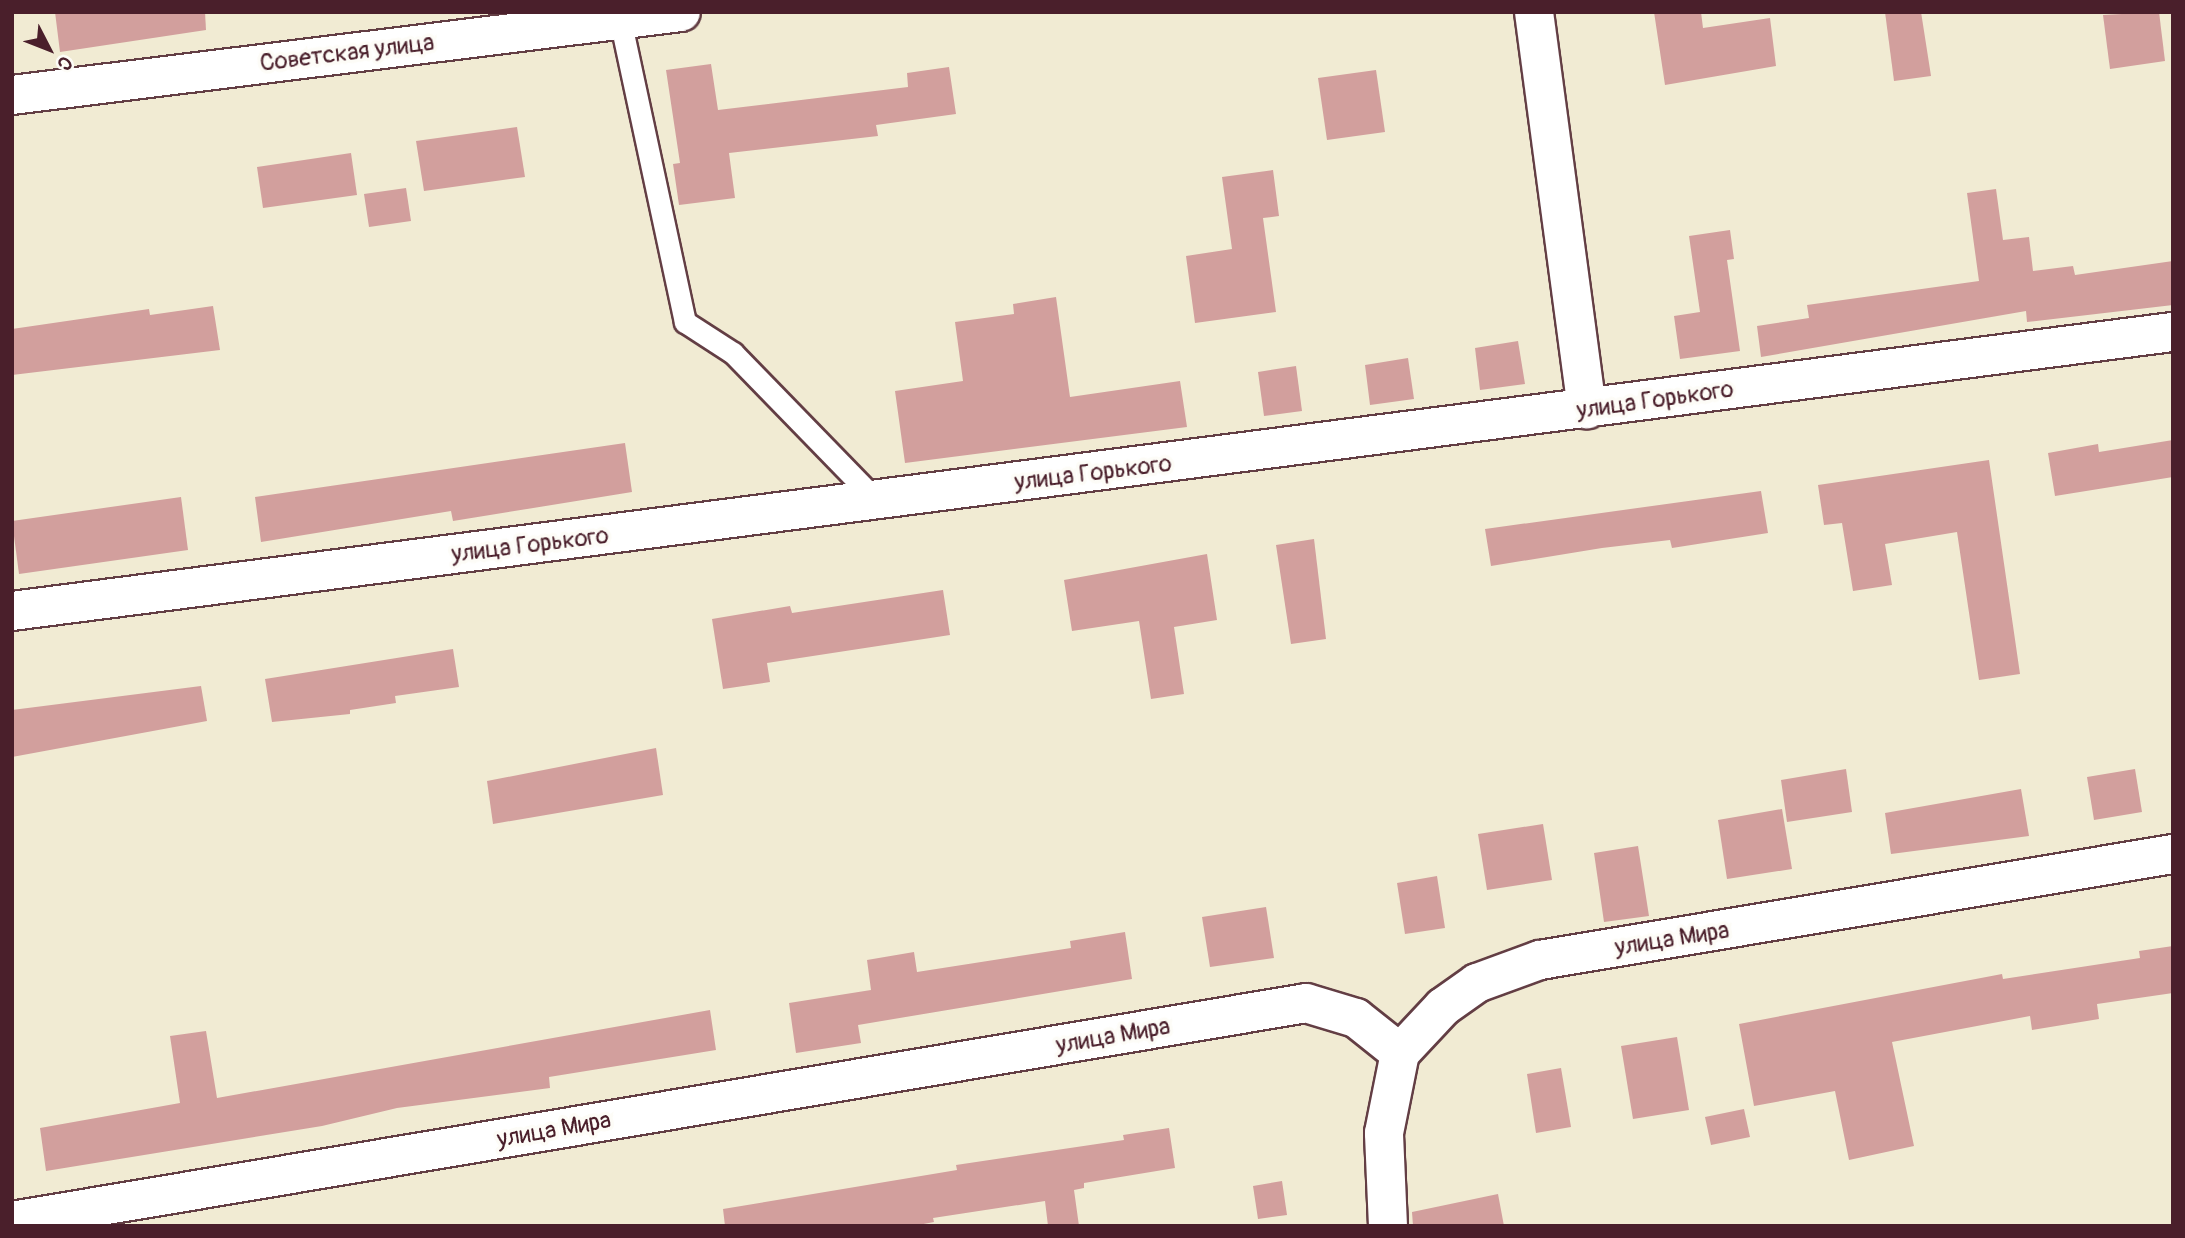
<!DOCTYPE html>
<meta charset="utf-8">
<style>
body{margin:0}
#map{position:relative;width:2185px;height:1238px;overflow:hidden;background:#f1ebd3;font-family:Pangolin,sans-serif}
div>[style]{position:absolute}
.building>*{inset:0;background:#d29f9d}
.roads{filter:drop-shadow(2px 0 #633e44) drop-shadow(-2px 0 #633e44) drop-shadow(0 2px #633e44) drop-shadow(0 -2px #633e44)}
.service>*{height:21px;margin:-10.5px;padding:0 10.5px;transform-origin:10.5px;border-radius:10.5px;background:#fff}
.minor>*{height:38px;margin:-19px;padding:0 19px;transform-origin:19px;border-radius:19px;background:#fff}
.tertiary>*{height:38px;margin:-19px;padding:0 19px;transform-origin:19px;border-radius:19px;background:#fff}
span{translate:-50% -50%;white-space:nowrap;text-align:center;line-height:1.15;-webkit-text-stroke:7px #fdfcf7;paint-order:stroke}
.street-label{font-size:24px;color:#4a1f2b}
.frame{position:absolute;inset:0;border:14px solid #4a1f2b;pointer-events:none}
.north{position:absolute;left:14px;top:14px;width:70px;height:70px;-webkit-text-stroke:5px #fdfcf7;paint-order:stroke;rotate:132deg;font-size:19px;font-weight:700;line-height:28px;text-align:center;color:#4a1f2b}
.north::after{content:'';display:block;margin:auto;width:24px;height:32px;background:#4a1f2b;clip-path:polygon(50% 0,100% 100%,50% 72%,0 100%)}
</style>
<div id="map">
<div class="building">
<i style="clip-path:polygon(55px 12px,205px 12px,206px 30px,60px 52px)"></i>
<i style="clip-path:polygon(1654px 12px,1701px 12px,1703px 28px,1770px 18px,1776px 66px,1665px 85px)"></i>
<i style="clip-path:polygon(1885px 12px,1921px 12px,1931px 76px,1894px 81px)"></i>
<i style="clip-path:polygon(2159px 12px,2165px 61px,2110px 69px,2103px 15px)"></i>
<i style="clip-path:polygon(711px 64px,718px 110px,908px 87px,907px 73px,949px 67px,956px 114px,876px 125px,878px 136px,729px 153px,735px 198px,679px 205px,673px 164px,680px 163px,666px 70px)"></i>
<i style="clip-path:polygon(1376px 70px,1385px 132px,1327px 140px,1318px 78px)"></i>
<i style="clip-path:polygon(517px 127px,525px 177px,424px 191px,416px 141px)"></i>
<i style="clip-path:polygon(351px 153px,357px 195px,263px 208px,257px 167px)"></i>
<i style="clip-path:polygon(1273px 170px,1279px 216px,1263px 218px,1276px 312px,1195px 323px,1186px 256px,1232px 249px,1222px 177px)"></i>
<i style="clip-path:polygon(406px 188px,411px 221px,369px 227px,364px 194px)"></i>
<i style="clip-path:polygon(1996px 189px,2003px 240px,2029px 237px,2033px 271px,2073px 266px,2075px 275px,2173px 261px,2173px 305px,2027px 322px,2026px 311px,1761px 357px,1757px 326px,1809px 318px,1807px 305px,1979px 281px,1967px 193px)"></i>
<i style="clip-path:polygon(1730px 230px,1734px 259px,1727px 260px,1740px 351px,1680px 359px,1674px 316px,1700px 312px,1689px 236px)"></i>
<i style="clip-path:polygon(1056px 297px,1070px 397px,1180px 381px,1187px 427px,905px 463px,895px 391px,963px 381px,955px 322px,1014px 314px,1013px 304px)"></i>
<i style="clip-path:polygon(213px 306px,220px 350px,12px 375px,12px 329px,149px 309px,150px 315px)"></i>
<i style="clip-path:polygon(1518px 341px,1525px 384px,1480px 390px,1475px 348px)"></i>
<i style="clip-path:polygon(1408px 358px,1414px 399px,1370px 405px,1365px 365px)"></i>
<i style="clip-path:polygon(1296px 366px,1302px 411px,1264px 416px,1258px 372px)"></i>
<i style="clip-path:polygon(2173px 440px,2173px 477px,2055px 496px,2048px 453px,2098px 444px,2099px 452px)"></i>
<i style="clip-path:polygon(625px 443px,632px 492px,453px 521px,451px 511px,261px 542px,255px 497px)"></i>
<i style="clip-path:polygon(1989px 460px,2020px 674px,1979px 680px,1957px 532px,1885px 544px,1892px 585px,1853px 591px,1842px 523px,1824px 525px,1818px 485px)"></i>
<i style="clip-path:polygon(1761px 491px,1768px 533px,1672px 548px,1670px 540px,1602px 548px,1491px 566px,1485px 529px)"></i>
<i style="clip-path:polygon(181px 497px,188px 550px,19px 574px,12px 521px)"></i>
<i style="clip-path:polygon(1314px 539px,1326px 639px,1291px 644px,1276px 545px)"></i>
<i style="clip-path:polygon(1207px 554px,1217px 620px,1174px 627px,1184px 694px,1151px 699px,1139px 621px,1072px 631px,1064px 580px)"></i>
<i style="clip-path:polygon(943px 590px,950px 635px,767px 663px,770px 682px,723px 689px,712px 619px,790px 606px,792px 613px)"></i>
<i style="clip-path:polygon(453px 649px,459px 687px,395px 696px,396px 703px,350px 710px,350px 714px,272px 722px,265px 679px)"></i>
<i style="clip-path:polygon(201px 686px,207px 721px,12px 757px,12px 710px)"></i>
<i style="clip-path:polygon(656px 748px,663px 795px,493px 824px,487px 781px)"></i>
<i style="clip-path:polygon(1846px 769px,1852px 812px,1787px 822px,1781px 780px)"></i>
<i style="clip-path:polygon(2135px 769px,2142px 812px,2094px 820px,2087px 777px)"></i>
<i style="clip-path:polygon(2021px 789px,2029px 836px,1891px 854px,1885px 813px)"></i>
<i style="clip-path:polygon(1782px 809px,1792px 869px,1727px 879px,1718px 820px)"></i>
<i style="clip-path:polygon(1543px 824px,1552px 880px,1487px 890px,1478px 834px)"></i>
<i style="clip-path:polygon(1638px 846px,1649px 916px,1604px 922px,1594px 853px)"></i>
<i style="clip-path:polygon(1437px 876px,1445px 928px,1405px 934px,1397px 883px)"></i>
<i style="clip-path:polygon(1266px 907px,1274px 958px,1210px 967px,1202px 917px)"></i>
<i style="clip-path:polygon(1125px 932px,1132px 979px,858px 1025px,861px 1043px,796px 1053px,789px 1003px,871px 990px,867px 960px,914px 952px,917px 972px,1071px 948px,1070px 941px)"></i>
<i style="clip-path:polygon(2173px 946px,2173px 993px,2097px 1004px,2099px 1019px,2032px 1030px,2030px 1016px,1892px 1042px,1914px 1146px,1849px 1160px,1835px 1091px,1754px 1106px,1739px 1024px,2002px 974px,2003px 979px,2140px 958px,2139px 951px)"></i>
<i style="clip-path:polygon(710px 1010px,716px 1050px,549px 1077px,550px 1088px,397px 1108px,322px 1126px,46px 1171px,40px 1128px,180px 1103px,170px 1036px,206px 1031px,217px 1098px)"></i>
<i style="clip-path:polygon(1677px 1037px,1689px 1110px,1633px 1119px,1621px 1046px)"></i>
<i style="clip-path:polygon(1561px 1068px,1571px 1127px,1536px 1133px,1527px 1074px)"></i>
<i style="clip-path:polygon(1744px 1109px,1750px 1137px,1711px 1145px,1705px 1117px)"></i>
<i style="clip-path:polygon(1169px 1128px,1175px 1168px,1084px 1183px,1084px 1188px,1074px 1190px,1079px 1226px,1048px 1226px,1045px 1201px,933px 1218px,934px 1222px,913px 1226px,725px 1226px,723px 1209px,957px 1170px,956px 1165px,1124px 1140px,1123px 1135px)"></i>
<i style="clip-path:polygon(1282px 1181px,1287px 1215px,1258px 1219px,1253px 1186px)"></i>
<i style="clip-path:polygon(1498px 1194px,1504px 1226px,1413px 1226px,1412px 1212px)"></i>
</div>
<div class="roads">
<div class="service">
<i style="left:620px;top:19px;width:310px;rotate:77.9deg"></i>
<i style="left:685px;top:322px;width:57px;rotate:32.9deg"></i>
<i style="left:733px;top:353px;width:206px;rotate:45.8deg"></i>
</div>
<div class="minor">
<i style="left:1534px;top:12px;width:401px;rotate:82.4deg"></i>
<i style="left:12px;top:95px;width:674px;rotate:-7.07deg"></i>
<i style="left:12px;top:611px;width:2179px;rotate:-7.36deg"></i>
<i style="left:12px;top:1221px;width:1312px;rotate:-9.56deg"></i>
<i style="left:1306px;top:1003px;width:52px;rotate:16.7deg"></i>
<i style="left:1356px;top:1018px;width:56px;rotate:38.5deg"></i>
</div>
<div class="tertiary">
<i style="left:1388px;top:1226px;width:93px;rotate:-92.5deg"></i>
<i style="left:1384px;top:1133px;width:82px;rotate:-78.7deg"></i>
<i style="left:1400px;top:1053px;width:63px;rotate:-46.9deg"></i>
<i style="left:1443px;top:1007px;width:42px;rotate:-35.2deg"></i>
<i style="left:1477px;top:983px;width:67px;rotate:-20.1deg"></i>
<i style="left:1540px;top:960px;width:642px;rotate:-9.51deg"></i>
</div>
</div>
<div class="street-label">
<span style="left:347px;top:53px;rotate:-7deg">Советская улица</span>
<span style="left:1655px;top:400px;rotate:-8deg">улица Горького</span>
<span style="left:1093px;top:473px;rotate:-7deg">улица Горького</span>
<span style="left:530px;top:545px;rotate:-7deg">улица Горького</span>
<span style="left:1672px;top:939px;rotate:-9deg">улица Мира</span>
<span style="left:1113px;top:1036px;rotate:-10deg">улица Мира</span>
<span style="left:554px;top:1130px;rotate:-10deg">улица Мира</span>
</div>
<div class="frame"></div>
<div class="north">С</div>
</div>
